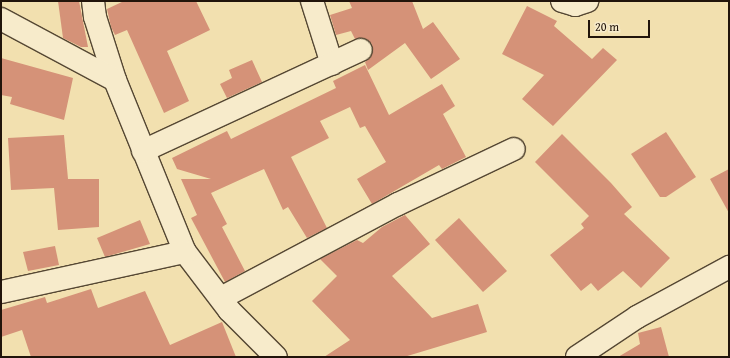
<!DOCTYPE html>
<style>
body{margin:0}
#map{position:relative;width:730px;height:358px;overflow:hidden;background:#f2e0af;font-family:"Gentium Book Plus",serif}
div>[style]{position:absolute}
.building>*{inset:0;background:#d59278}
.roads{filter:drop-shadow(1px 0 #554733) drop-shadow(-1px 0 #554733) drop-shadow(0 1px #554733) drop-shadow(0 -1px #554733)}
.minor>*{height:22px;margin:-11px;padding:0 11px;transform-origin:11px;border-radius:11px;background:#f7ebcb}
span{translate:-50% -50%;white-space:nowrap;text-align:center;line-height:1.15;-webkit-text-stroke:3.5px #f7ebcb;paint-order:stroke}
.frame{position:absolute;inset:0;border:2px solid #21140a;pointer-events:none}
.scale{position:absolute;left:588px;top:20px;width:62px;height:18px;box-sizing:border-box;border:2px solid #21140a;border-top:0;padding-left:5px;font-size:12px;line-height:14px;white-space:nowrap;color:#21140a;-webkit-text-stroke:3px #f7ebcb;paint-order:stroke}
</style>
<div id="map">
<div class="building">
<i style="clip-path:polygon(58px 1px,79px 1px,88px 47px,81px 47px,63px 38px)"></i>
<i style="clip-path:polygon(124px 1px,196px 1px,210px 30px,167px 51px,189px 101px,164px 113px,127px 30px,115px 35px,111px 27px,107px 9px)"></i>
<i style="clip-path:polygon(349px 1px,412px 1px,423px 29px,433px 22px,460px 59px,431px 79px,405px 43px,368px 70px,365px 62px,371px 57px,372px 44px,362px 38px,355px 39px,351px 31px,336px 35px,330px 15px,352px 8px)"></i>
<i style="clip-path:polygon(527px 6px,557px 21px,554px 26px,592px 59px,603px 48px,617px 60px,553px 126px,522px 99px,544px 75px,502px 54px)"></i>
<i style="clip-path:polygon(1px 58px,73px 78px,64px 120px,10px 104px,12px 97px,1px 95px)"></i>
<i style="clip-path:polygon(252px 60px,262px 82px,227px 98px,220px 84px,232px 78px,229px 70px)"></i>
<i style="clip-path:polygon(365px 65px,389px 115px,442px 84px,455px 106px,443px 114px,466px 157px,442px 169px,439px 165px,372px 204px,357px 179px,386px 162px,365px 126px,360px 128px,350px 107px,320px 121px,329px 138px,291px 157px,327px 228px,307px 238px,288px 207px,283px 210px,264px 169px,211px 193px,227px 224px,222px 227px,245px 271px,225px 282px,191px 218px,197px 215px,181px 179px,211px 179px,177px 169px,172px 158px,227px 131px,231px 139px,336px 88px,333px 81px)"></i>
<i style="clip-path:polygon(666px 132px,696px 177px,666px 197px,660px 197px,631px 154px)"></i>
<i style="clip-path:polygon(562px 134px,611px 183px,632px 207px,624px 214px,670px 258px,641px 288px,623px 271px,598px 291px,591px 283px,581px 291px,550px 255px,584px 228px,581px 224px,589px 216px,535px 162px)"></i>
<i style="clip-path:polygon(64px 135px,68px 179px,99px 179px,99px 227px,58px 230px,54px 188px,11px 190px,8px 138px)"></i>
<i style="clip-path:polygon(729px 169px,729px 213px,710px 179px)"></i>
<i style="clip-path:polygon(405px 215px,430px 244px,392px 276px,432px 318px,478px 304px,487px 332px,404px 357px,324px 357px,350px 340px,312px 301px,337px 276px,320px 259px,357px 240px,363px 243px,382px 227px)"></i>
<i style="clip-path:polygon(459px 218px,507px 271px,483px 292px,435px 240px)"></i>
<i style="clip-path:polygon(140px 220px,150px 244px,105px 257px,97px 238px)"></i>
<i style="clip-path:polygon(55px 246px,59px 265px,28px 271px,23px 252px)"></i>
<i style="clip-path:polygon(91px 289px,98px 308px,145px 291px,170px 345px,222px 322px,236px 357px,31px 357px,22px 330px,1px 337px,1px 310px,45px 297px,47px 303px)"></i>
<i style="clip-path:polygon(661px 327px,669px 357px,618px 357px,640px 344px,638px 333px)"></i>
</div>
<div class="roads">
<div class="minor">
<i style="left:93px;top:1px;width:16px;rotate:83deg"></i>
<i style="left:95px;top:17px;width:66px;rotate:72.4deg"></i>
<i style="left:115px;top:80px;width:186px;rotate:67.9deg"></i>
<i style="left:185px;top:252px;width:73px;rotate:52.8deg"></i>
<i style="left:229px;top:310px;width:66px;rotate:45deg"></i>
<i style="left:312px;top:1px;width:66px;rotate:72.4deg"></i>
<i style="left:562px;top:1px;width:14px;rotate:17deg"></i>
<i style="left:575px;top:5px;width:13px;rotate:-18deg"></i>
<i style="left:1px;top:19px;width:129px;rotate:28.2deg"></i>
<i style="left:143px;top:151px;width:240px;rotate:-24.9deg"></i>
<i style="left:1px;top:292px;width:188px;rotate:-12.3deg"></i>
<i style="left:221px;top:298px;width:200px;rotate:-28deg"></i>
<i style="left:398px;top:204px;width:128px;rotate:-25.4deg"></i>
<i style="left:577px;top:357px;width:72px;rotate:-33.7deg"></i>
<i style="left:637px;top:317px;width:105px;rotate:-28.5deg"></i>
</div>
</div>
<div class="frame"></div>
<div class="scale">20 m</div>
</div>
